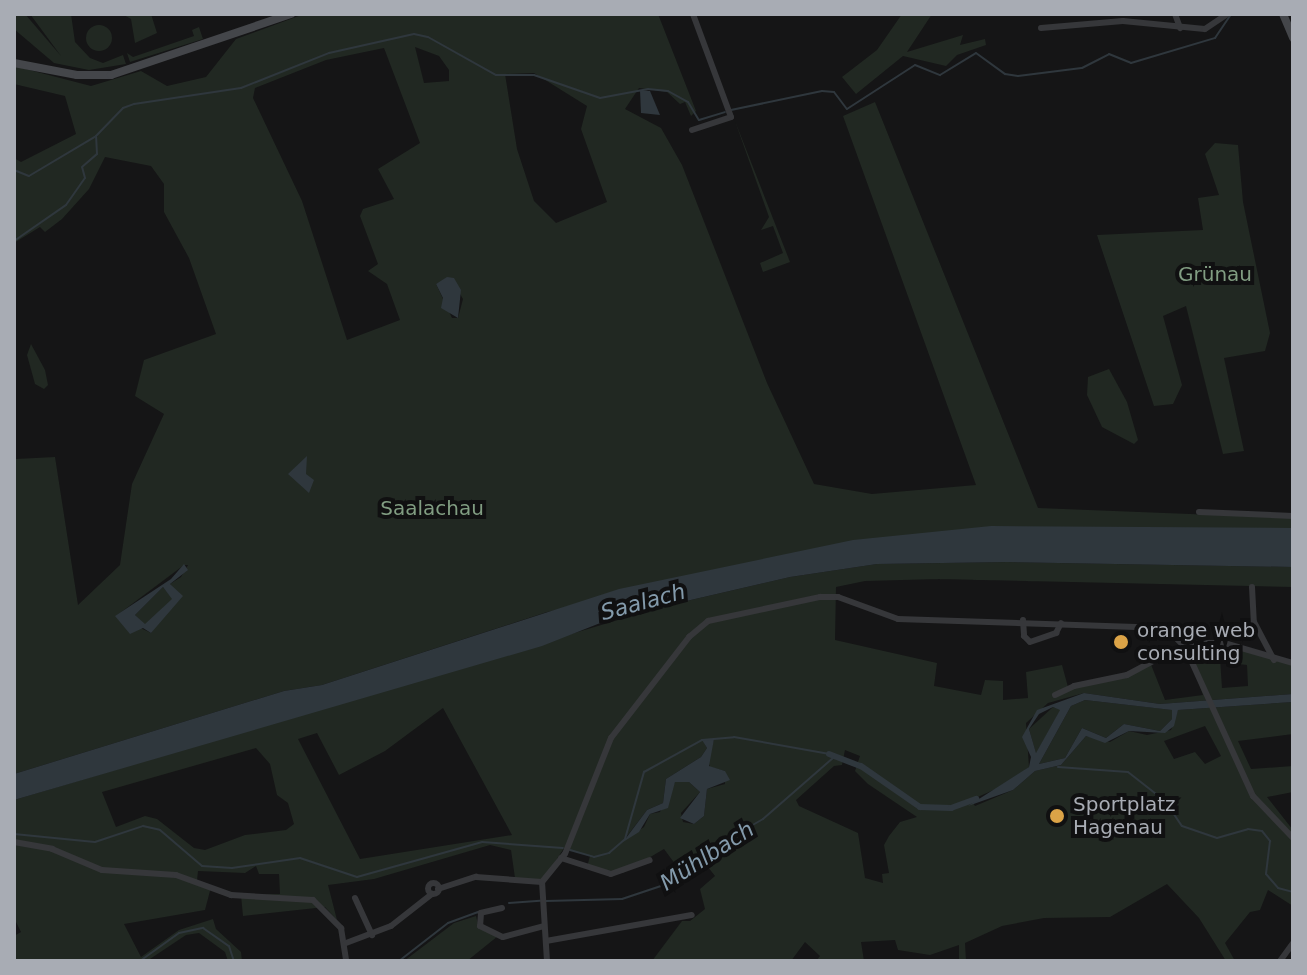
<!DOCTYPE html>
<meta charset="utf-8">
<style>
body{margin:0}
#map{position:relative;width:1307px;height:975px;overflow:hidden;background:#151516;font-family:"DejaVu Sans",sans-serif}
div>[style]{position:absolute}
.green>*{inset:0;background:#212822}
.round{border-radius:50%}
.water>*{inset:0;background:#2f373d}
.stream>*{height:2px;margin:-1px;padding:0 1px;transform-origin:1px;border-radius:1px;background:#2f373d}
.canal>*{height:6px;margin:-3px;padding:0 3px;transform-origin:3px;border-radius:3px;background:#2f373d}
.street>*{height:6px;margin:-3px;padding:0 3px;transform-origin:3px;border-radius:3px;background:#36373a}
.street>.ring{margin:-3px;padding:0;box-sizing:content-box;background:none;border:6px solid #36373a;border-radius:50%}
.secondary>*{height:8px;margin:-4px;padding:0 4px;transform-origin:4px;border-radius:4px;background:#44464a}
.dots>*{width:22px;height:22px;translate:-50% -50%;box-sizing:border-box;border:4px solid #101011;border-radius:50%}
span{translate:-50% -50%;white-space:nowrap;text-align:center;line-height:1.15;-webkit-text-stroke:8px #101011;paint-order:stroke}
.park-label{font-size:20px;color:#819d82}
.poi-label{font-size:20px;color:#a8acb4}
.left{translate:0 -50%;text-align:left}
.water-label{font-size:22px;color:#839aab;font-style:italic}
.frame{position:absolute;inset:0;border:16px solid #a8acb4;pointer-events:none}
</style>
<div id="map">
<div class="green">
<i style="clip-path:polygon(14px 14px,25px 14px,61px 56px,30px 14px,71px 14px,75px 42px,90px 58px,103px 63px,123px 55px,126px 64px,89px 70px,54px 63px,14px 29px)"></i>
<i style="clip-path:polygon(151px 14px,157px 33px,135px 43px,131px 19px,124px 15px)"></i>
<i style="clip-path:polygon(evenodd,304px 14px,658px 14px,696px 111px,691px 116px,685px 102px,680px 104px,667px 92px,639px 88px,625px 109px,661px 128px,682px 165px,767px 383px,814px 484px,872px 494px,976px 485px,843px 116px,875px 102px,1038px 508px,1293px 518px,1293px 529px,986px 528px,547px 612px,322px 685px,284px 691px,14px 774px,14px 451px,16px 459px,55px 457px,78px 605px,120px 565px,132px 484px,164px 414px,135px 396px,144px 360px,216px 334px,189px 258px,164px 212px,164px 184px,151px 166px,105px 157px,89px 189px,62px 219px,45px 232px,40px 227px,14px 243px,14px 158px,21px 162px,76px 134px,65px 96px,14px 84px,14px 66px,91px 86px,141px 71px,167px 86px,206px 77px,236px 39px,304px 14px,415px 47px,439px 56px,449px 70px,449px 81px,424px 83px,415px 47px,304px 14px,384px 48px,420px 143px,378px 169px,394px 199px,363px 209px,360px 216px,378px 264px,368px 271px,387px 284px,400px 320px,347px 340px,302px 201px,253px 98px,255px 88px,326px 60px,384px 48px,304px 14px,534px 73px,587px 106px,581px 129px,607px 202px,556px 223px,534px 201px,517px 149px,505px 74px,534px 73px,304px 14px,451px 278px,463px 299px,458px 318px,452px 318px,436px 284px,451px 278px,304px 14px,184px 565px,188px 565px,181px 577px,170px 584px,177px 593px,151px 633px,116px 616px,184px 565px)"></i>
<i style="clip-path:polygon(902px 14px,932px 14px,907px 52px,963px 35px,960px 45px,985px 39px,986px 45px,957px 55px,946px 66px,903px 56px,856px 94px,842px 77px,877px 50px)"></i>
<i class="round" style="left:86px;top:25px;width:26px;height:26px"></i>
<i style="clip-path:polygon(199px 27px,203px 39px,130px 62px,127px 53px,133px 57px,194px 36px,192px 30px)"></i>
<i style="clip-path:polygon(735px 121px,790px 262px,763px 272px,760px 263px,783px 253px,773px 226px,761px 230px,769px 217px)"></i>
<i style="clip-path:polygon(1215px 143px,1238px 145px,1243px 202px,1270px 333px,1265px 351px,1224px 358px,1244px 451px,1223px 454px,1186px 306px,1163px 316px,1182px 385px,1173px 404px,1154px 406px,1097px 235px,1203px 230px,1198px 198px,1219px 195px,1205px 154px)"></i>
<i style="clip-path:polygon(31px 344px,45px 370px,48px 385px,44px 389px,35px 384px,27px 355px)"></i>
<i style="clip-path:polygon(1109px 369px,1127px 402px,1138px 440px,1134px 444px,1102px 427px,1087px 395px,1088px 377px)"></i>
<i style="clip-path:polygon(evenodd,1007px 562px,1293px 567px,1293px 587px,939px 579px,865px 581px,836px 587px,835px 640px,937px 663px,934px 686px,981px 695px,985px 680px,1003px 681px,1003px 700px,1028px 698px,1026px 672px,1062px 665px,1068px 687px,1127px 675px,1150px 662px,1165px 700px,1203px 695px,1185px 647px,1219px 643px,1222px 688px,1248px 686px,1247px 665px,1230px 663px,1230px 645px,1293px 663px,1293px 694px,1160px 704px,1084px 693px,1048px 703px,1026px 723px,1029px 767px,1007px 784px,971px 800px,975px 806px,1013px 790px,1035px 771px,1061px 765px,1086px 736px,1110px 742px,1129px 731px,1147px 735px,1171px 730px,1178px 710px,1293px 702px,1293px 734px,1238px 741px,1251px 769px,1293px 766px,1293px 792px,1267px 797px,1293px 830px,1293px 906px,1268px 890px,1260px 910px,1250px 912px,1225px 943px,1235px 961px,1226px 961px,1199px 918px,1167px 884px,1110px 917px,1044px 918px,1002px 926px,965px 943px,966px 961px,959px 961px,959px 945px,930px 955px,898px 950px,895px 940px,861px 942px,864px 961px,816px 961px,820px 956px,805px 942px,791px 961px,652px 961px,682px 921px,690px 921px,705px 909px,700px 889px,715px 876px,704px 862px,684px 876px,664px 849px,623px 873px,587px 867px,590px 856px,564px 848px,542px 882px,515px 878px,511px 850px,490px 845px,374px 879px,328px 885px,337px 920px,325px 907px,243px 916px,241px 895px,280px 894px,279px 874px,259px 874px,256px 866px,245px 873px,198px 871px,197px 881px,211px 887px,205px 910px,124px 924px,141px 957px,179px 930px,213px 919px,216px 929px,241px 952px,242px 961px,228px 961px,225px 952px,199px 933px,186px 935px,147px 961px,14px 961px,14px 936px,21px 932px,14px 918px,14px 800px,665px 606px,790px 577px,877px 564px,1007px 562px,443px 708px,512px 835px,360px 859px,298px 739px,317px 733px,339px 775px,385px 751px,443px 708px,1007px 562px,1205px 726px,1221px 756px,1205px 764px,1195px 752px,1174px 759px,1164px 741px,1205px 726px,1007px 562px,714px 739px,708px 761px,710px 767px,725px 771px,725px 784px,707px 789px,704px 816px,694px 824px,683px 822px,681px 813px,700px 792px,689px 782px,675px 782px,660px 812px,650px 814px,644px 827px,624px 840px,647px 810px,663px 803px,666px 779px,701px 757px,707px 748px,703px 741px,714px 739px,1007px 562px,256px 748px,270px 764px,277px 795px,288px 803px,294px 824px,286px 830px,245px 835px,205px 850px,194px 848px,157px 819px,145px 816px,116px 827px,102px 792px,256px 748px,1007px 562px,845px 750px,860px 756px,855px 771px,868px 784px,917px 817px,900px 822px,889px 836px,884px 845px,889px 873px,882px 874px,883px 883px,865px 878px,858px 833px,799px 806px,796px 800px,834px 766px,842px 765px,845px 750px)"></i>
<i style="clip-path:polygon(163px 587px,173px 599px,145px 625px,135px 615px)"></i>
<i style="clip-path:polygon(1085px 700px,1173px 710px,1172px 719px,1160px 731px,1124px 724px,1106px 738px,1082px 728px,1065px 758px,1039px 764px,1071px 706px)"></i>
<i style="clip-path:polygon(1053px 707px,1061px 709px,1036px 754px,1029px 729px)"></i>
<i style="clip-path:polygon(476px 916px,478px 924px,498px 936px,467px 961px,404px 961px,454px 923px)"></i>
</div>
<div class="water">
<i style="clip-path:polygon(640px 90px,650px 91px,660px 115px,641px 113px)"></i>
<i style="clip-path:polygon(447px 277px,454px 278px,461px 290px,458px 318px,441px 308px,443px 298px,436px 284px)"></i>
<i style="clip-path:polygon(307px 456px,306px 474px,314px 480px,309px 493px,288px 474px)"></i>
<i style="clip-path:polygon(991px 526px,1293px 528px,1293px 567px,1007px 562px,877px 564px,790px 577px,613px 618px,542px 646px,14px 800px,14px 774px,284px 691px,322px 685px,619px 589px,853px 540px)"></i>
<i style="clip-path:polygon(evenodd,184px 564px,188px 570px,170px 584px,183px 596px,151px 633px,143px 628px,130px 634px,115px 616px,171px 579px,184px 564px,163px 587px,172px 599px,145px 624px,135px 615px,163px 587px)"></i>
<i style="clip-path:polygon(evenodd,1084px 693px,1160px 704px,1293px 694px,1293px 702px,1178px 710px,1174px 726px,1165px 733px,1129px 731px,1105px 743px,1086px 736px,1061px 765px,1035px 771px,1013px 790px,968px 806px,1029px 767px,1031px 757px,1022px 737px,1037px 710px,1084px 693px,1085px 700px,1172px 710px,1172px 719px,1160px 731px,1124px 724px,1106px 738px,1082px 728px,1065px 758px,1039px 764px,1071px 706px,1085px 700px,1084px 693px,1053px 707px,1060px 710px,1036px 753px,1029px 729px,1039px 714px,1053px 707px)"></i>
<i style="clip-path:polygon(714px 739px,709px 766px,725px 771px,730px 780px,707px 789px,704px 816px,694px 824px,680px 818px,700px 792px,689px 782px,675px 782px,668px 808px,650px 814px,639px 832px,623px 842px,647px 810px,663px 803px,666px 779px,701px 757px,707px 748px,702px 740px)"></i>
</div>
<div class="stream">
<i style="left:731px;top:110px;width:93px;rotate:-11.8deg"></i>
<i style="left:822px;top:91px;width:12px;rotate:5deg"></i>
<i style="left:834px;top:92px;width:21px;rotate:53deg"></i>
<i style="left:847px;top:109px;width:81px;rotate:-32.9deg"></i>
<i style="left:915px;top:65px;width:27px;rotate:22deg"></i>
<i style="left:940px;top:75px;width:42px;rotate:-31.4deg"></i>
<i style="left:976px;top:53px;width:36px;rotate:36deg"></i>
<i style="left:1005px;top:74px;width:13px;rotate:9deg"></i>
<i style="left:1018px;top:76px;width:64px;rotate:-7.1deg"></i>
<i style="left:1082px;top:68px;width:30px;rotate:-27deg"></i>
<i style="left:1109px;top:54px;width:24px;rotate:22deg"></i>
<i style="left:1131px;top:63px;width:88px;rotate:-16.6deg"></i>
<i style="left:1215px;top:38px;width:29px;rotate:-56deg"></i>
<i style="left:14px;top:170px;width:16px;rotate:22deg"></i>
<i style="left:29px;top:176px;width:78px;rotate:-30.8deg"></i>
<i style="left:96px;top:136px;width:39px;rotate:-46deg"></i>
<i style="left:123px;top:108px;width:12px;rotate:-20deg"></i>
<i style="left:134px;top:104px;width:108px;rotate:-8.5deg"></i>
<i style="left:241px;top:88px;width:95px;rotate:-21.7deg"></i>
<i style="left:329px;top:53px;width:87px;rotate:-12.6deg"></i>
<i style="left:414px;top:34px;width:14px;rotate:12deg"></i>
<i style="left:428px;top:37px;width:78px;rotate:29.2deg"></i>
<i style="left:496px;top:75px;width:38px"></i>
<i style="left:534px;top:75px;width:70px;rotate:19.2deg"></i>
<i style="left:600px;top:98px;width:49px;rotate:-10.6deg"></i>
<i style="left:648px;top:89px;width:20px;rotate:6deg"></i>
<i style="left:668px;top:91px;width:23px;rotate:29deg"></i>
<i style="left:688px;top:102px;width:21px;rotate:59deg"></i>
<i style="left:699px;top:120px;width:27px;rotate:-17deg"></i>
<i style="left:14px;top:241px;width:63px;rotate:-34.7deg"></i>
<i style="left:66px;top:205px;width:33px;rotate:-55deg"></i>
<i style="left:85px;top:178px;width:11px;rotate:-105deg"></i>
<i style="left:82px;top:167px;width:20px;rotate:-41deg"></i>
<i style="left:97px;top:154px;width:17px;rotate:-93deg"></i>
<i style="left:1058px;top:767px;width:70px;rotate:4.1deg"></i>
<i style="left:1128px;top:772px;width:47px;rotate:38.1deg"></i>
<i style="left:1165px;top:801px;width:30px;rotate:56deg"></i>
<i style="left:1182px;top:826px;width:37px;rotate:19deg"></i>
<i style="left:1217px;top:838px;width:32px;rotate:-16deg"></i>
<i style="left:1248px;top:829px;width:14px;rotate:8deg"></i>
<i style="left:1262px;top:831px;width:13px;rotate:51deg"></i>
<i style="left:1270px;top:841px;width:33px;rotate:97deg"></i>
<i style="left:1266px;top:874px;width:18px;rotate:49deg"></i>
<i style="left:1278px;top:888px;width:16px;rotate:15deg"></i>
<i style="left:14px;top:834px;width:81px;rotate:5.6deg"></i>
<i style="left:95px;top:842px;width:51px;rotate:-18.4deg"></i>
<i style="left:143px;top:826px;width:17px;rotate:13deg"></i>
<i style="left:160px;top:830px;width:55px;rotate:40.6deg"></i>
<i style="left:202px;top:866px;width:30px;rotate:4deg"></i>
<i style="left:232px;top:868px;width:69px;rotate:-8.4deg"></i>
<i style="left:300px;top:858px;width:60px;rotate:18.4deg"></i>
<i style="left:357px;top:877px;width:130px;rotate:-15.6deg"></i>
<i style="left:482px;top:842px;width:81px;rotate:4.2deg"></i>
<i style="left:570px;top:850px;width:25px;rotate:16deg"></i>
<i style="left:594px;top:857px;width:16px;rotate:-15deg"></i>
<i style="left:609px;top:853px;width:21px;rotate:-41deg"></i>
<i style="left:625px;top:839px;width:70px;rotate:-74.2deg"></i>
<i style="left:644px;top:772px;width:66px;rotate:-28.9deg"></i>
<i style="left:702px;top:740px;width:32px;rotate:-5deg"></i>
<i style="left:734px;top:737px;width:97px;rotate:10.1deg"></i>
<i style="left:546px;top:901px;width:76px;rotate:-1.5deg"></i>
<i style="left:622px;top:899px;width:60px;rotate:-18.4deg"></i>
<i style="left:679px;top:880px;width:52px;rotate:-41.9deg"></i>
<i style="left:718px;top:845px;width:52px;rotate:-30deg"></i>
<i style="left:763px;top:819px;width:94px;rotate:-41.1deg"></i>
<i style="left:509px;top:903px;width:31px;rotate:-4deg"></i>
<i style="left:140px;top:961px;width:48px;rotate:-35.7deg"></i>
<i style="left:179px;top:933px;width:25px;rotate:-12deg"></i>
<i style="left:203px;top:928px;width:32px;rotate:35deg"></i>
<i style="left:229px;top:946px;width:16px;rotate:72deg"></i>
<i style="left:399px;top:961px;width:62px;rotate:-37.8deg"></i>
<i style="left:448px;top:923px;width:32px;rotate:-20deg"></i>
</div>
<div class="canal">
<i style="left:829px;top:754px;width:34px;rotate:21deg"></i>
<i style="left:861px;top:766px;width:72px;rotate:34.8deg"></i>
<i style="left:920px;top:807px;width:31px;rotate:2deg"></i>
<i style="left:951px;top:808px;width:27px;rotate:-20deg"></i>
</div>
<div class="street">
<i style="left:1175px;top:14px;width:15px;rotate:70deg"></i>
<i style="left:1041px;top:28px;width:82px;rotate:-4.9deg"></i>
<i style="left:1123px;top:21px;width:82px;rotate:5.6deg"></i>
<i style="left:1205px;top:29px;width:27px;rotate:-34deg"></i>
<i style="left:692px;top:130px;width:41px;rotate:-18.4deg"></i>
<i style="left:731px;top:117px;width:110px;rotate:-110.3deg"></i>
<i style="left:1199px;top:512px;width:94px;rotate:2.4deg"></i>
<i style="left:1252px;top:587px;width:35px;rotate:87deg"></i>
<i style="left:1254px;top:622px;width:43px;rotate:62.2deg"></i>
<i style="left:1023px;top:620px;width:16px;rotate:86deg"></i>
<i style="left:1024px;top:636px;width:8px;rotate:45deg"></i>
<i style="left:1030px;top:642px;width:28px;rotate:-19deg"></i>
<i style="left:1056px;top:633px;width:11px;rotate:-63deg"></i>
<i style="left:1055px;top:695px;width:21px;rotate:-25deg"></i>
<i style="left:1074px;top:686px;width:54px;rotate:-11.7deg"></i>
<i style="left:1127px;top:675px;width:40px;rotate:-28deg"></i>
<i style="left:1162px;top:656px;width:44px;rotate:-17.2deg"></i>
<i style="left:1204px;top:643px;width:20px"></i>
<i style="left:1224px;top:643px;width:72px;rotate:16.2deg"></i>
<i style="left:14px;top:842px;width:39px;rotate:10deg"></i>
<i style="left:52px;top:849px;width:54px;rotate:22.8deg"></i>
<i style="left:102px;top:870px;width:74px;rotate:3.9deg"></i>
<i style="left:176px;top:875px;width:59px;rotate:20deg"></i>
<i style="left:231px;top:895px;width:82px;rotate:3.5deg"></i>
<i style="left:313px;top:900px;width:40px;rotate:45deg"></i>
<i style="left:341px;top:928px;width:33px;rotate:81deg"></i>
<i style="left:561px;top:858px;width:52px;rotate:17.7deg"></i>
<i style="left:611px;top:874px;width:41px;rotate:-19.7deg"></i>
<i class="ring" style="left:427.5px;top:882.5px;width:5px;height:5px"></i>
<i style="left:438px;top:889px;width:40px;rotate:-18deg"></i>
<i style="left:476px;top:877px;width:66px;rotate:4.3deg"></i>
<i style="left:355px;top:898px;width:41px;rotate:65.3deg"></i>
<i style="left:502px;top:908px;width:22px;rotate:167deg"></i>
<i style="left:481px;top:913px;width:13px;rotate:94deg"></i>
<i style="left:480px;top:926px;width:25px;rotate:26deg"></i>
<i style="left:503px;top:937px;width:42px;rotate:-15deg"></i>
<i style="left:546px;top:941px;width:148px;rotate:-10.1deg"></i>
<i style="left:346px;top:943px;width:48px;rotate:-20.7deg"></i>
<i style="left:391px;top:926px;width:52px;rotate:-38deg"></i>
<i style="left:547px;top:961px;width:79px;rotate:-93.6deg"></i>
<i style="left:542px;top:882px;width:36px;rotate:-51deg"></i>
<i style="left:565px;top:854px;width:125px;rotate:-68.4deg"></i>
<i style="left:611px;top:738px;width:128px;rotate:-52.3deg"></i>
<i style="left:689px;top:637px;width:25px;rotate:-40deg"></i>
<i style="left:708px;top:621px;width:115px;rotate:-12.1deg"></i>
<i style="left:820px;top:597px;width:18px"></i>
<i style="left:838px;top:597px;width:64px;rotate:20.1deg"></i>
<i style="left:898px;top:619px;width:268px;rotate:1.9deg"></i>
<i style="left:1166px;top:628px;width:27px;rotate:45deg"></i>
<i style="left:1185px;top:647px;width:164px;rotate:65.5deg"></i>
<i style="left:1253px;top:796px;width:58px;rotate:46.4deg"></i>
<i style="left:1280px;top:961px;width:22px;rotate:-54deg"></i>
</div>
<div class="secondary">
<i style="left:1283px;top:14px;width:26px;rotate:67deg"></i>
<i style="left:14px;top:63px;width:64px;rotate:10.8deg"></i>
<i style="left:77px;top:75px;width:34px"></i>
<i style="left:111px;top:75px;width:190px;rotate:-18.7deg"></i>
</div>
<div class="dots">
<i style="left:1121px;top:642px;background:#dba347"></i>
<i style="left:1057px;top:816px;background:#dba347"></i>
</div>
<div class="park-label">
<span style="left:1215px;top:274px">Grünau</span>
<span style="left:432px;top:508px">Saalachau</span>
</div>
<div class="poi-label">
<span class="left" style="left:1137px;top:642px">orange web<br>consulting</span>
<span class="left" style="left:1073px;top:816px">Sportplatz<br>Hagenau</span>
</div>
<div class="water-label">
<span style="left:643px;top:602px;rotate:-15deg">Saalach</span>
<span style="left:707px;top:856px;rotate:-33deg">Mühlbach</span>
</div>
<div class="frame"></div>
</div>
